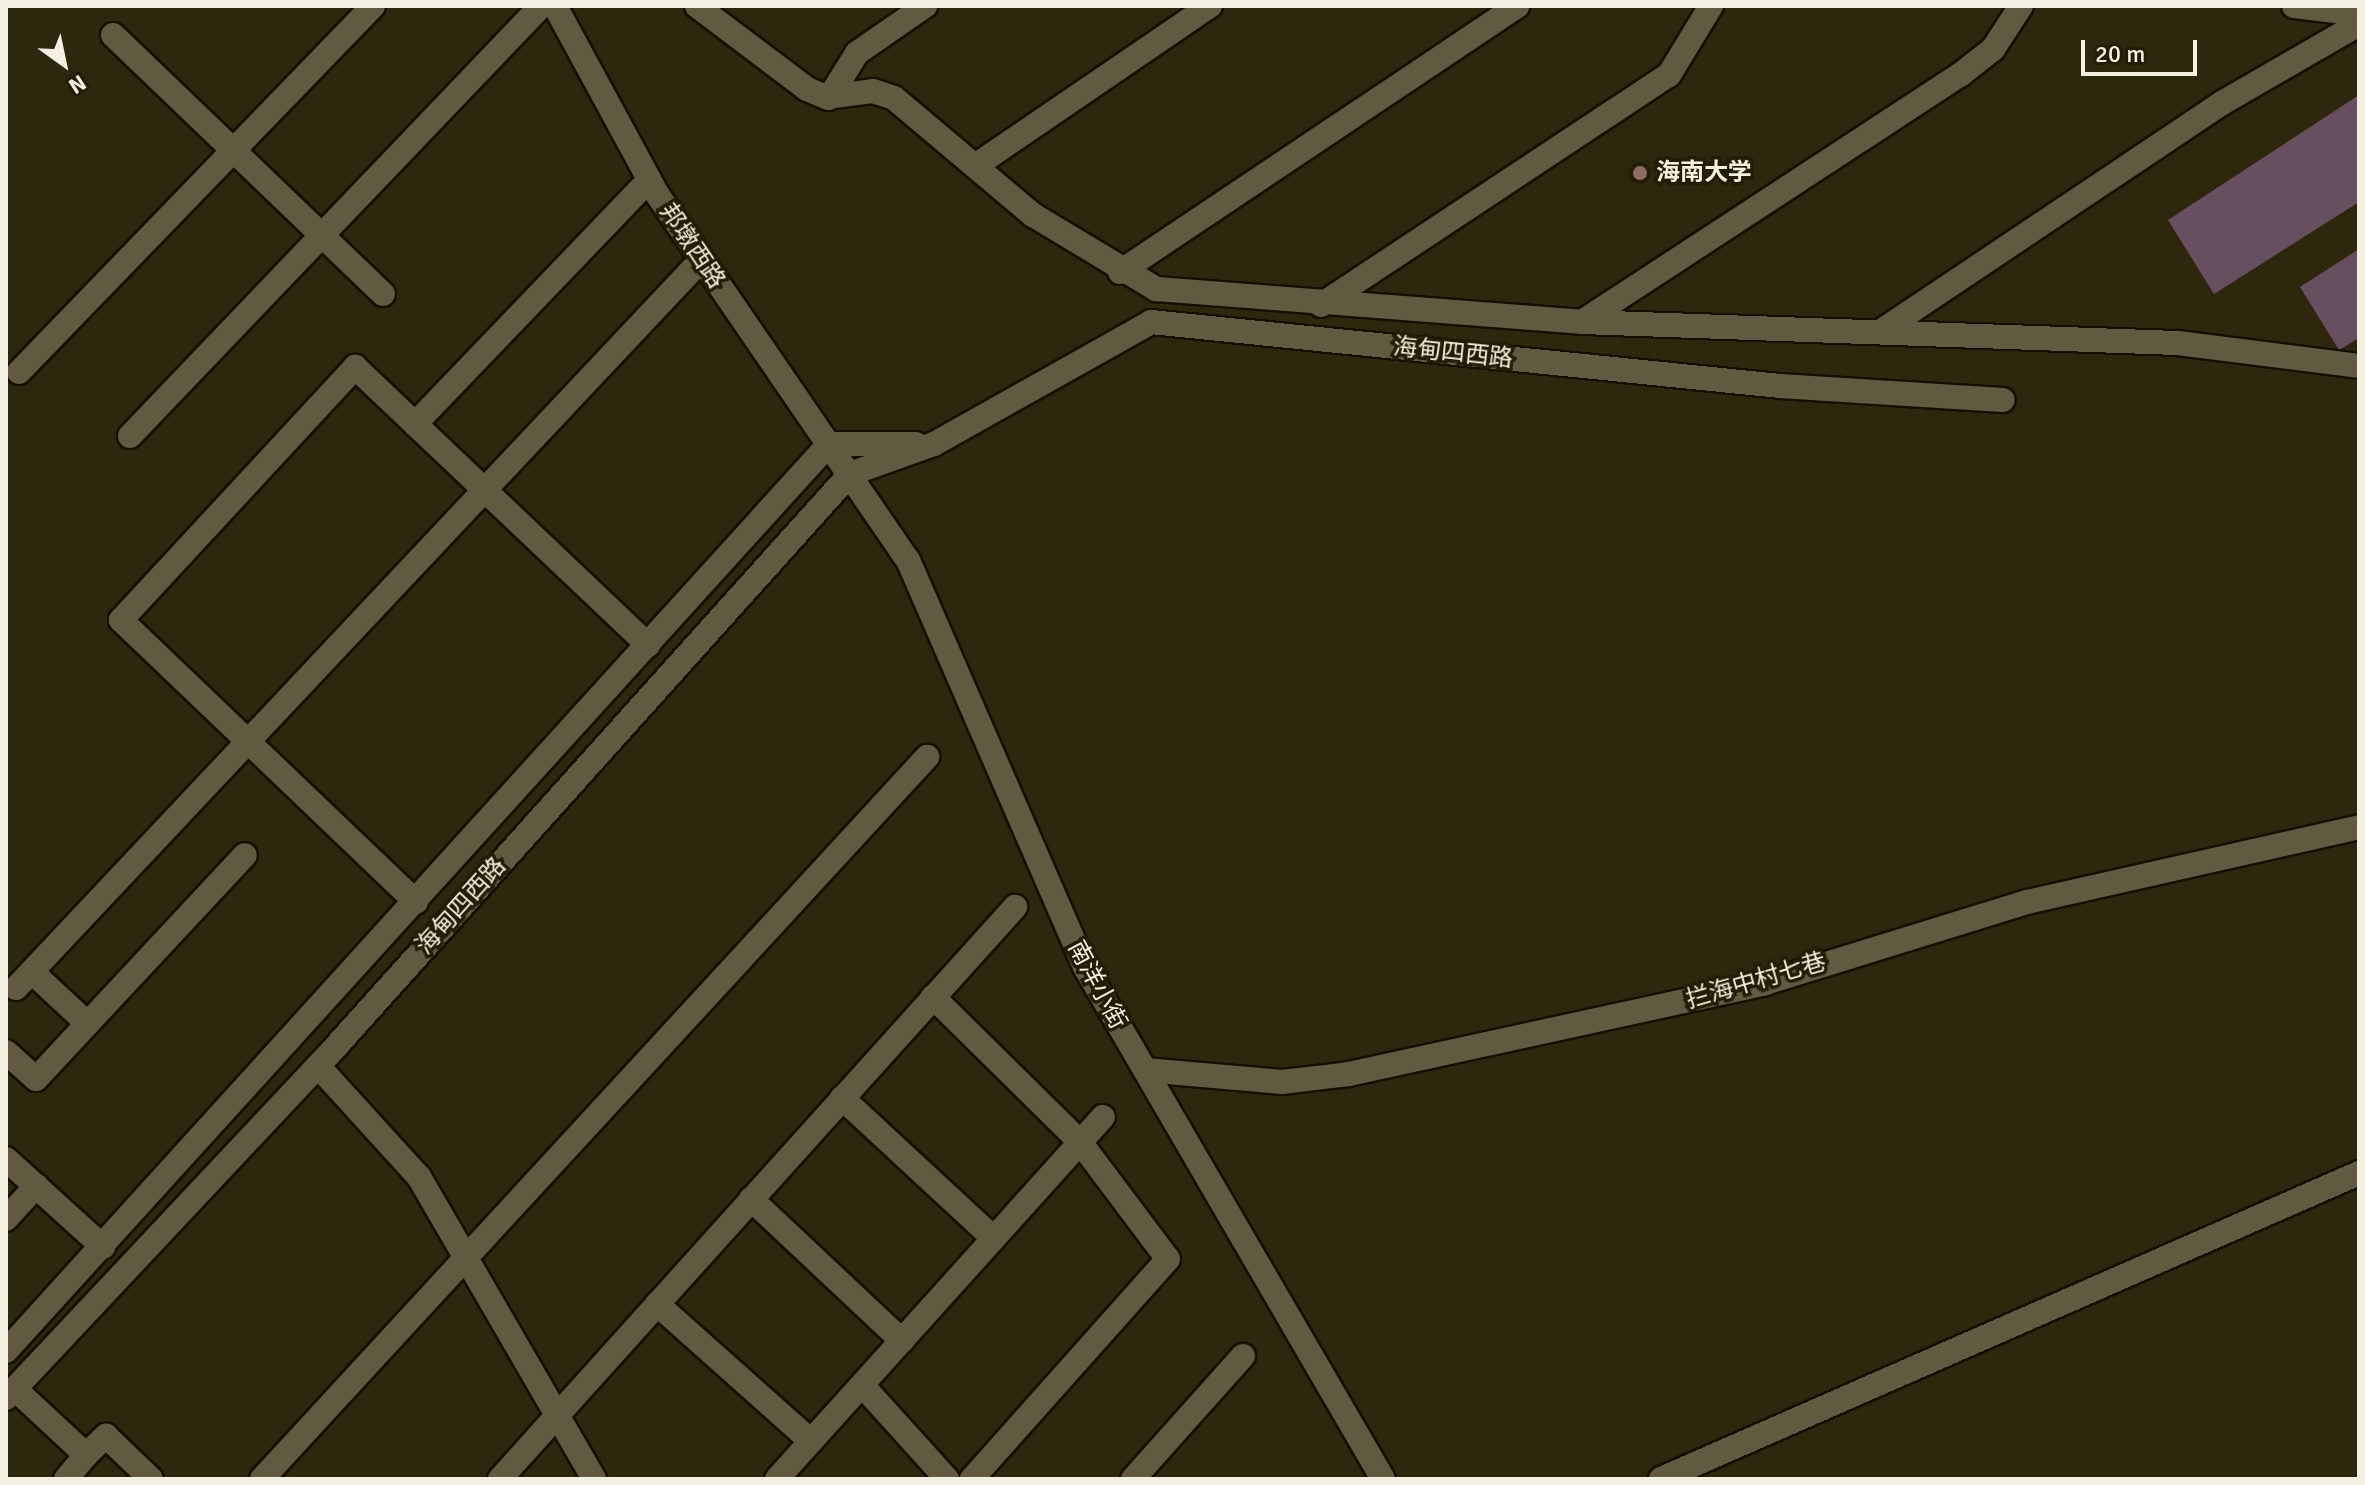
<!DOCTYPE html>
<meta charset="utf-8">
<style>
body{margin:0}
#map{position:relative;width:2365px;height:1485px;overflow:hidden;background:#2d270e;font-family:Signika,"Noto Sans SC",sans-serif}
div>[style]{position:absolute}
.building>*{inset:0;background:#684f5f}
.roads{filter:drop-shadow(2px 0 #160f00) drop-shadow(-2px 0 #160f00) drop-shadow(0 2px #160f00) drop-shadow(0 -2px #160f00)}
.minor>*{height:24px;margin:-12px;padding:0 12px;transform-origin:12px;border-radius:12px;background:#615a40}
.tertiary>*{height:24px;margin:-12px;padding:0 12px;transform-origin:12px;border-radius:12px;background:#615a40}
.dots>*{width:22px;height:22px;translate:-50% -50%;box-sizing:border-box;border:4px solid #241d05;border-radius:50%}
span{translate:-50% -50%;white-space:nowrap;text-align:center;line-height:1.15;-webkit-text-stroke:7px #241d05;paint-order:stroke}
.poi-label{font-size:24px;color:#f3efe1;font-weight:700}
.left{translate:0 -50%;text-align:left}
.street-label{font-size:24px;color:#f3efe1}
.frame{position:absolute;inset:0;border:8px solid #f3efe1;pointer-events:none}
.north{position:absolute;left:24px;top:24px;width:80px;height:80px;-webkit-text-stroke:6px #241d05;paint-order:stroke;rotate:147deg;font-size:22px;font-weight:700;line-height:32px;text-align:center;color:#f3efe1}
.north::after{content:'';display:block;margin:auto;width:28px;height:36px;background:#f3efe1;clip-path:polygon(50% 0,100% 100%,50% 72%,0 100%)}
.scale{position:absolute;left:2081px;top:40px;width:116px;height:36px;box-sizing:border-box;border:4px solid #f3efe1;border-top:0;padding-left:10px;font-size:24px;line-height:28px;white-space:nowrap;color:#f3efe1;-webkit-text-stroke:6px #241d05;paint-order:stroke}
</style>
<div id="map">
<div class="building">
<i style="clip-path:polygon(2359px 95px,2359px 202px,2214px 294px,2168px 220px)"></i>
<i style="clip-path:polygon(2359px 249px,2359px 338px,2339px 350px,2300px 287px)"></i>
</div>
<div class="roads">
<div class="minor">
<i style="left:555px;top:6px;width:214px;rotate:61.5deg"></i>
<i style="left:657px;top:194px;width:444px;rotate:55.6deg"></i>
<i style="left:908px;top:560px;width:444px;rotate:66.5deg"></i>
<i style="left:1085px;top:967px;width:592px;rotate:59.8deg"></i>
<i style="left:697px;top:6px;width:138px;rotate:37deg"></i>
<i style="left:807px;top:89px;width:21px;rotate:23deg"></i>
<i style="left:826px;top:97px;width:47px;rotate:-7.3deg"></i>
<i style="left:873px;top:91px;width:22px;rotate:18deg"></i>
<i style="left:894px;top:98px;width:182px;rotate:40.1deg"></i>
<i style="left:1033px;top:215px;width:144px;rotate:31deg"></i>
<i style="left:1156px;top:289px;width:427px;rotate:4.4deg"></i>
<i style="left:1582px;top:322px;width:596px;rotate:2.02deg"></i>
<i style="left:2178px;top:343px;width:182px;rotate:7.2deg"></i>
<i style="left:2294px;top:6px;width:65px;rotate:7deg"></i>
<i style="left:113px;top:35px;width:374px;rotate:43.8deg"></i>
<i style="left:829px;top:98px;width:53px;rotate:-58.1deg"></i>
<i style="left:857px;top:53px;width:83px;rotate:-34.7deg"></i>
<i style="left:978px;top:164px;width:281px;rotate:-34.3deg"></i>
<i style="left:1120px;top:272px;width:478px;rotate:-33.8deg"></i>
<i style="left:1321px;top:305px;width:417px;rotate:-33.5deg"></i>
<i style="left:1669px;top:75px;width:81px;rotate:-58.7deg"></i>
<i style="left:1582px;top:322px;width:452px;rotate:-33.2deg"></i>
<i style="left:1960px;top:75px;width:42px;rotate:-38.2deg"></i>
<i style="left:1993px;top:49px;width:51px;rotate:-56.9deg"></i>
<i style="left:1880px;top:332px;width:412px;rotate:-33.8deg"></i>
<i style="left:2222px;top:103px;width:158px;rotate:-30deg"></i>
<i style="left:19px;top:372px;width:509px;rotate:-45.95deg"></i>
<i style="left:415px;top:424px;width:338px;rotate:-46.2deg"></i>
<i style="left:130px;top:436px;width:595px;rotate:-46.29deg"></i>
<i style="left:416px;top:902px;width:408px;rotate:-136.3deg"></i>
<i style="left:121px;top:620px;width:345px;rotate:-47.2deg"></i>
<i style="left:355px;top:367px;width:404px;rotate:43.5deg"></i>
<i style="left:32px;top:972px;width:76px;rotate:42.9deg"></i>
<i style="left:16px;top:988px;width:1000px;rotate:-46.74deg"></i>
<i style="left:933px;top:997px;width:206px;rotate:44.6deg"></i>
<i style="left:1080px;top:1142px;width:146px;rotate:53.1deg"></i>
<i style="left:1168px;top:1259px;width:295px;rotate:131.7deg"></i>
<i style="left:6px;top:1052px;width:40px;rotate:42deg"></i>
<i style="left:36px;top:1079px;width:306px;rotate:-47deg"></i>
<i style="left:318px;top:1066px;width:150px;rotate:47.7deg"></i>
<i style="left:419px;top:1177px;width:349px;rotate:59.9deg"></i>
<i style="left:1145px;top:1070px;width:138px;rotate:5deg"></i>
<i style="left:1282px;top:1082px;width:67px;rotate:-6.8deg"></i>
<i style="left:1349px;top:1074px;width:426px;rotate:-12.3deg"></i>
<i style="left:1765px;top:983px;width:274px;rotate:-17.2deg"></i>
<i style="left:2027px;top:902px;width:340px;rotate:-12.7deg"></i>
<i style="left:842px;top:1098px;width:206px;rotate:42.8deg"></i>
<i style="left:6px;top:1159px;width:131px;rotate:42.2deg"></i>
<i style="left:751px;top:1199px;width:207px;rotate:43.2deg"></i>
<i style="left:6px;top:1219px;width:45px;rotate:-47.7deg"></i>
<i style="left:657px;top:1304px;width:206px;rotate:41.7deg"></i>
<i style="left:862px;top:1385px;width:127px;rotate:47.9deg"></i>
<i style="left:15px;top:1389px;width:97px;rotate:42.9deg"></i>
<i style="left:86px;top:1455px;width:28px;rotate:-44deg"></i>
<i style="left:106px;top:1436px;width:62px;rotate:43.7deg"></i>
<i style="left:66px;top:1479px;width:31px;rotate:-50deg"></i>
<i style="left:262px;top:1479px;width:982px;rotate:-47.35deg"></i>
<i style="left:500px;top:1479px;width:770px;rotate:-48deg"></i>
<i style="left:777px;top:1479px;width:487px;rotate:-48deg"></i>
<i style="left:1133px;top:1479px;width:165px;rotate:-48.2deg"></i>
<i style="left:1661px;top:1479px;width:762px;rotate:-23.67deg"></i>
</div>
<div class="tertiary">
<i style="left:6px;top:1351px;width:1225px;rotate:-47.78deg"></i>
<i style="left:829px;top:444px;width:87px"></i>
<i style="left:6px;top:1398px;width:487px;rotate:-46.8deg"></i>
<i style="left:339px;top:1043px;width:765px;rotate:-48.07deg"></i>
<i style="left:850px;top:474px;width:89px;rotate:-19.7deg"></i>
<i style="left:934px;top:444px;width:249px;rotate:-29.3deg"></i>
<i style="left:1151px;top:322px;width:632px;rotate:5.81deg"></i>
<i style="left:1780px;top:386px;width:223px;rotate:3.6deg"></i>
</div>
</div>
<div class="dots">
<i style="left:1640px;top:173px;background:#8d6e63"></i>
</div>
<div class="poi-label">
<span class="left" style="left:1656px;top:173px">海南大学</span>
</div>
<div class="street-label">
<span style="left:692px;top:246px;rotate:56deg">邦墩西路</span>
<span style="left:1453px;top:353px;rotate:6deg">海甸四西路</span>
<span style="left:461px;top:906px;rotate:-48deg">海甸四西路</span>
<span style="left:1756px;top:981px;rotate:-16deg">拦海中村七巷</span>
<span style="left:1097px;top:985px;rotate:62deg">南洋小街</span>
</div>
<div class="frame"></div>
<div class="north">N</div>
<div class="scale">20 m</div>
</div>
